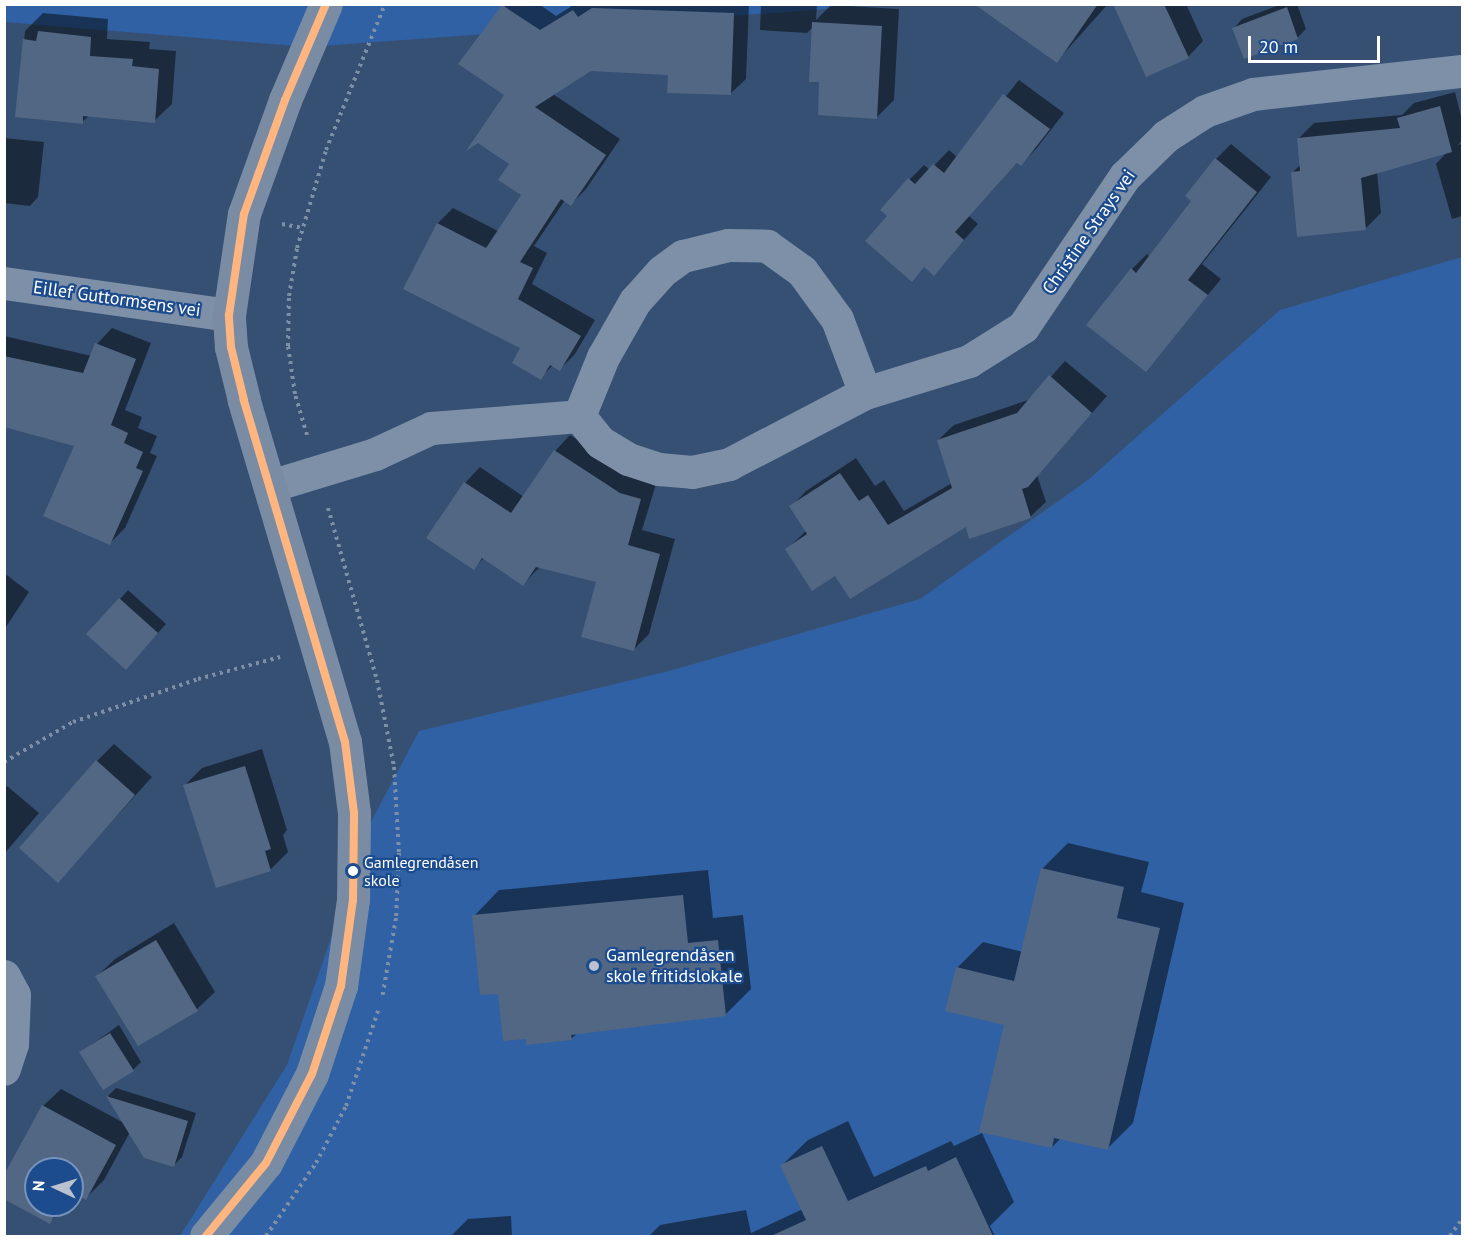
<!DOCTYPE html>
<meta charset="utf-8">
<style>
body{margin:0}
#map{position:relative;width:1467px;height:1241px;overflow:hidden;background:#365074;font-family:"PT Sans",sans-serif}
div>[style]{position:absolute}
.green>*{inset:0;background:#3061a4}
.shadow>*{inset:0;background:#0007}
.building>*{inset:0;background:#526784}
.path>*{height:4px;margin-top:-2px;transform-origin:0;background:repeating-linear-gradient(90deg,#7d90a8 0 3px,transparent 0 7.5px)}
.street>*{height:33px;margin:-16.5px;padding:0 16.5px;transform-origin:16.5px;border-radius:16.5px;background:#7d90a8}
.secondary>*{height:33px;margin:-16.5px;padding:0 16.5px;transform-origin:16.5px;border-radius:16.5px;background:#798ca4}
.bus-1>*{height:8px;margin:-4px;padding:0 4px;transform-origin:4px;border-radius:4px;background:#ffb580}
.dots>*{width:16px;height:16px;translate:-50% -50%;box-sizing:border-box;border:3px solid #1c4b8e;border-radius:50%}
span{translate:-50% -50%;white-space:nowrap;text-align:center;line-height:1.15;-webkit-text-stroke:4.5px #1c4b8e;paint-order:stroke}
.bus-label{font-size:16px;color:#fff}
.left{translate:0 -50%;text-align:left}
.street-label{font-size:18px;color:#fff}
.poi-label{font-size:18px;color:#fff}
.frame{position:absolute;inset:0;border:6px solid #fff;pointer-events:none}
.north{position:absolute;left:24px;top:1157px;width:60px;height:60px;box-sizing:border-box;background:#1c4b8e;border:2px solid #7793bb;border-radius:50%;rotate:274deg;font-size:16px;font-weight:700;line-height:24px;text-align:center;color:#fff}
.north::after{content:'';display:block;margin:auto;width:21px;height:27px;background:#b9c2ce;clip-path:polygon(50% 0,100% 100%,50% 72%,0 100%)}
.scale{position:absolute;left:1248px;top:36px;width:132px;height:27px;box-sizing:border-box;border:3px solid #fff;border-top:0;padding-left:8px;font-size:18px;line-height:21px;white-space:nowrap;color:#fff;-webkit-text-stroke:4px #1c4b8e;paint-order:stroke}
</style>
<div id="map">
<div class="green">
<i style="clip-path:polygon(4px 5px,836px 5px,827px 9px,308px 47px,5px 22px)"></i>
<i style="clip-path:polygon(1462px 257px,1462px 1236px,180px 1236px,287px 1065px,372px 820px,419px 731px,669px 671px,920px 599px,1088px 480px,1280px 310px)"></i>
</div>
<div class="shadow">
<i style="clip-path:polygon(505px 4px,539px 4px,556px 16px,575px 4px,749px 4px,746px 79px,730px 94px,670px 73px,591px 70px,553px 94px,620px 139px,586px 189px,571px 204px,565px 200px,534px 246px,547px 253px,532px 284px,595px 320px,575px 354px,560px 369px,553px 365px,540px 378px,523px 347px,405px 288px,438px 223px,453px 208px,498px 231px,523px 195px,511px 163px)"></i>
<i style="clip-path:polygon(761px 4px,817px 4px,816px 20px,831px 5px,899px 9px,894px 100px,877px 117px,821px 80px,813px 27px,807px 33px,760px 30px)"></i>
<i style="clip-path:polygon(1018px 4px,1108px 4px,1057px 61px)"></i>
<i style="clip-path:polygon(1115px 4px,1186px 4px,1203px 41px,1188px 57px)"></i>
<i style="clip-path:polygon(1282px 4px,1297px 4px,1306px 29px,1298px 37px,1245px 57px,1234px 28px,1242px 19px)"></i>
<i style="clip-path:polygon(43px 13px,108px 19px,107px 39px,150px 42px,149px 49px,176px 51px,172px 104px,154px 121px,90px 115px,82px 122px,17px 116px,25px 31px)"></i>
<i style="clip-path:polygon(1019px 80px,1064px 113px,1036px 149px,1021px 164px,1018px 162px,969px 216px,978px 224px,934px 274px,889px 216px,910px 179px,924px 165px,930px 170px,949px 150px,957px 157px)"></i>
<i style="clip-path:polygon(1455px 92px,1462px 120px,1462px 140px,1458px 145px,1462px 144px,1462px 216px,1452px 219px,1436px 164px,1447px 152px,1377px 172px,1381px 213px,1365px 229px,1293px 172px,1301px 164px,1299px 138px,1314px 123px,1402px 115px,1414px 103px)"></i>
<i style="clip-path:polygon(4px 138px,44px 142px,38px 197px,30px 206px,4px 203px)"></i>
<i style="clip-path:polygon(1231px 144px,1271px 177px,1202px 264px,1221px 279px,1146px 370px,1132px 269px,1147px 254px,1150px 257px,1193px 201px,1216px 159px)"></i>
<i style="clip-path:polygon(112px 328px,151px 343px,125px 410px,142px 417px,138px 428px,157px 436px,150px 453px,157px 456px,125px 528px,110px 543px,76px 445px,4px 425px,4px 336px,92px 356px,97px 344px)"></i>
<i style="clip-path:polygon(1065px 361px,1107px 396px,1037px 475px,1046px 502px,1030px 517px,966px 525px,835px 574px,786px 550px,806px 531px,791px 507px,806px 491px,856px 458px,875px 486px,884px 480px,904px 511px,952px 483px,938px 440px,954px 425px,1031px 399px)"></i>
<i style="clip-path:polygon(570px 435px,635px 478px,656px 484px,642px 530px,675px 539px,649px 634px,634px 649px,598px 581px,540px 567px,523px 584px,484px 558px,473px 568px,465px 483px,480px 467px,524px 497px,555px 451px)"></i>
<i style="clip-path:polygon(4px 573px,29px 592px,4px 630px)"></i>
<i style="clip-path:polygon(128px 590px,166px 624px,134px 659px,120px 599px)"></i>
<i style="clip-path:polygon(114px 744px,152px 777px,58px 881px,97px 761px)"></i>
<i style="clip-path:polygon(262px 749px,287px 830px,283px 835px,288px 852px,271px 869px,217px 886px,185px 785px,202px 768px)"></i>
<i style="clip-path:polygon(7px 786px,39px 813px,4px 854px,4px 789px)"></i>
<i style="clip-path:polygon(1068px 843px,1149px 862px,1141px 892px,1184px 903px,1133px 1123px,1107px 1149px,1061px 1138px,1052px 1147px,1006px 1024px,957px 968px,983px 942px,1023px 952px,1042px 869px)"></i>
<i style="clip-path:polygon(708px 870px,713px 918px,743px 915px,751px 989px,725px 1015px,578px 1033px,571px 1039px,527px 1037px,499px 992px,474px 916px,499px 890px)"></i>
<i style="clip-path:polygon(174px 923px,215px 992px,197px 1009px,138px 1044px,97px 976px,115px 959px)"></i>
<i style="clip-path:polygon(119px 1025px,141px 1062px,133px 1070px,81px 1052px)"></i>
<i style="clip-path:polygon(116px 1088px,196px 1113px,182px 1157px,174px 1165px,130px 1132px,104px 1180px,86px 1198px,74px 1191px,72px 1195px,72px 1169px,36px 1169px,36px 1205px,66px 1205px,50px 1222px,4px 1198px,43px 1106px,61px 1089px,124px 1123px,108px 1096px)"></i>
<i style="clip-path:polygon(848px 1121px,874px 1177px,951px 1141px,954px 1146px,982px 1133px,1014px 1202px,990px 1226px,995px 1236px,649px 1236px,660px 1225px,746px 1210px,751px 1233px,803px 1209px,782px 1165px,808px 1140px)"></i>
<i style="clip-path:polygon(511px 1216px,512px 1236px,451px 1236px,468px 1219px)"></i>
</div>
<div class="building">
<i style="clip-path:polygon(974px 4px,1098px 4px,1057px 63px)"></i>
<i style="clip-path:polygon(1113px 4px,1164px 4px,1189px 58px,1146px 77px)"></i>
<i style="clip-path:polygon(502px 5px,540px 30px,573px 10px,578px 17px,592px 8px,734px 13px,731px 95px,667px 93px,668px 75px,591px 71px,535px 107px,606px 155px,571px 206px,561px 199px,520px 262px,533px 268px,518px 299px,581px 336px,560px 371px,550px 365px,541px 380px,512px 363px,520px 348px,403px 289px,437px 223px,486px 248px,521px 195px,498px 180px,509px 164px,478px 143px,466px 151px,504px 95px,458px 64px)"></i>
<i style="clip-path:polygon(1287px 7px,1298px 39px,1244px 59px,1232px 28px)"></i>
<i style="clip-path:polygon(812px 22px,882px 26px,877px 119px,818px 115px,819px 82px,809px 82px)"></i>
<i style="clip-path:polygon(38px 31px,91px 37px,90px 56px,133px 59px,132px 66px,159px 69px,155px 123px,83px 116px,83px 124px,15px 117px,23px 39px,36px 41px)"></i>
<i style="clip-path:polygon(1003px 94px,1050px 129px,1021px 166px,1017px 163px,955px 232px,964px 240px,934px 276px,924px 267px,912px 282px,865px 241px,887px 216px,880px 210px,908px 178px,915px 184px,933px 164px,944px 173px)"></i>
<i style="clip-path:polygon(1440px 106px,1452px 152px,1361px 178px,1366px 230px,1297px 237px,1291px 172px,1300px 171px,1297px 138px,1400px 128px,1397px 118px)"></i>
<i style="clip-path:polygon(1215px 158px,1257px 192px,1188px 280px,1208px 295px,1146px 372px,1086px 325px,1131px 268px,1136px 273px,1191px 201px,1185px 196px)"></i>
<i style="clip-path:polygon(95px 343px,136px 359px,111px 425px,128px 433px,124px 443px,143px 452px,136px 468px,143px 471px,110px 545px,43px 516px,74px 446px,4px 427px,4px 356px,83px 373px)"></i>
<i style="clip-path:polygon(1049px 375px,1092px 413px,1028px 487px,1022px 489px,1031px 518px,969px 539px,966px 527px,850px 599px,835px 576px,812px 591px,785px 549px,807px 534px,789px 506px,840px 473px,859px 501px,868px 495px,888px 525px,952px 488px,937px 440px,1017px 413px)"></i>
<i style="clip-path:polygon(554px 450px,620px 493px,641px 499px,628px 545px,660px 554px,634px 651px,581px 637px,596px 582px,536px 567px,523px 586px,482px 558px,474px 570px,426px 538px,464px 482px,511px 513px)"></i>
<i style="clip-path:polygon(119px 598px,158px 633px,126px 670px,86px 634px)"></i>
<i style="clip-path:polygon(96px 760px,135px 795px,58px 883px,19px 848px)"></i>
<i style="clip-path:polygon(245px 766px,271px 849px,265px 851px,271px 871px,216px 888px,183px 785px)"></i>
<i style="clip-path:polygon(1041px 868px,1124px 887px,1117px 918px,1160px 928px,1108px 1150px,1054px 1138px,1052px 1148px,979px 1132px,1004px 1025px,945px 1011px,956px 967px,1014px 981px)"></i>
<i style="clip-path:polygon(683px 895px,688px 943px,718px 940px,726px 1016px,571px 1035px,572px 1040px,526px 1045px,526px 1039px,503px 1041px,498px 994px,480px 995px,472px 915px)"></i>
<i style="clip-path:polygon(156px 940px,198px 1011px,138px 1046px,95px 976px)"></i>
<i style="clip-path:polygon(110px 1033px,134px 1071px,103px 1090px,79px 1052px)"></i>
<i style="clip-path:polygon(106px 1096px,188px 1121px,174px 1167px,144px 1158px)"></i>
<i style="clip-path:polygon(42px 1105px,116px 1145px,86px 1200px,72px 1192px,72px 1169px,36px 1169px,36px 1205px,60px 1205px,50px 1224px,4px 1199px,4px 1175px)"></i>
<i style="clip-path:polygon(822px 1146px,848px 1201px,926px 1166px,928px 1171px,956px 1157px,993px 1236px,771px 1236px,806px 1220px,780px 1165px)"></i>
</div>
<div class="path">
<i style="left:282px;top:224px;width:20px;rotate:11deg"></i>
<i style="left:307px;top:435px;width:43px;rotate:-106.3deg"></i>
<i style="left:295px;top:394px;width:49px;rotate:-98.3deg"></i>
<i style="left:288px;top:346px;width:50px;rotate:-88.9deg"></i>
<i style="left:289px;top:296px;width:49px;rotate:-80.5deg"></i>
<i style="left:297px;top:248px;width:102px;rotate:-73.5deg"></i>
<i style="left:326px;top:150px;width:157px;rotate:-68deg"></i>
<i style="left:328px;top:508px;width:179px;rotate:74.1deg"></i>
<i style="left:377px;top:680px;width:89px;rotate:78.9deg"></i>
<i style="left:394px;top:767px;width:86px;rotate:86.7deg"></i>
<i style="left:399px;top:853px;width:65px;rotate:92.6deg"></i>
<i style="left:396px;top:918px;width:81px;rotate:99.9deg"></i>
<i style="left:4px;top:762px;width:80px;rotate:-30.1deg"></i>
<i style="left:73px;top:722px;width:132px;rotate:-19deg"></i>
<i style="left:198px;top:679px;width:85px;rotate:-15deg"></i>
<i style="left:266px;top:1236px;width:88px;rotate:-55.6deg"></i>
<i style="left:316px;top:1163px;width:64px;rotate:-62.2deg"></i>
<i style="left:346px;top:1106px;width:103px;rotate:-71.4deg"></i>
<i style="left:1450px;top:1236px;width:21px;rotate:-55deg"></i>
</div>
<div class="street">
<i style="left:4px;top:283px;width:227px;rotate:8.1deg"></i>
<i style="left:579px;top:416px;width:33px;rotate:51deg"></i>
<i style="left:600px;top:442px;width:33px;rotate:31deg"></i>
<i style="left:628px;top:459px;width:33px;rotate:18deg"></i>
<i style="left:659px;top:469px;width:33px;rotate:5deg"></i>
<i style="left:692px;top:472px;width:38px;rotate:-12deg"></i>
<i style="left:729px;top:464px;width:153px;rotate:-27.6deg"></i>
<i style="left:865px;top:393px;width:109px;rotate:-17.1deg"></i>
<i style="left:969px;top:361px;width:64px;rotate:-32.2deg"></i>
<i style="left:1023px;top:327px;width:182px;rotate:-56deg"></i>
<i style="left:1125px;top:176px;width:57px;rotate:-44.3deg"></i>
<i style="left:1166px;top:136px;width:46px;rotate:-32.7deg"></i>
<i style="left:1205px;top:111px;width:51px;rotate:-19.5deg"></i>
<i style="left:1253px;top:94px;width:210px;rotate:-6.3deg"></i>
<i style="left:270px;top:486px;width:110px;rotate:-16.9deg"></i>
<i style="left:375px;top:454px;width:62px;rotate:-24.9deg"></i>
<i style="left:431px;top:428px;width:148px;rotate:-4.6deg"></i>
<i style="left:579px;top:416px;width:64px;rotate:-67.9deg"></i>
<i style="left:603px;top:357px;width:64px;rotate:-60.3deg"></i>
<i style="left:635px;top:301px;width:40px;rotate:-48deg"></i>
<i style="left:662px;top:271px;width:26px;rotate:-36deg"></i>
<i style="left:683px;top:256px;width:46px;rotate:-13.7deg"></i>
<i style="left:728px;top:245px;width:39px;rotate:1deg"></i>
<i style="left:767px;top:246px;width:43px;rotate:35.5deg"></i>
<i style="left:802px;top:271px;width:59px;rotate:53.9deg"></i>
<i style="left:837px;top:319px;width:79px;rotate:69.3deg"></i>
<i style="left:4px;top:976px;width:21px;rotate:62deg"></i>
<i style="left:14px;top:995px;width:49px;rotate:92.3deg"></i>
<i style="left:12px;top:1044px;width:26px;rotate:108deg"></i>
</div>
<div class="secondary">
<i style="left:206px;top:1236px;width:94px;rotate:-50.6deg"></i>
<i style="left:266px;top:1163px;width:100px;rotate:-62.7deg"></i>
<i style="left:312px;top:1074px;width:93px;rotate:-71.8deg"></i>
<i style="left:341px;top:986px;width:87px;rotate:-82.1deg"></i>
<i style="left:353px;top:900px;width:87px;rotate:-89.3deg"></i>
<i style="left:354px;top:813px;width:72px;rotate:-97.2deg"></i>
<i style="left:345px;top:742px;width:357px;rotate:-106.5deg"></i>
<i style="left:244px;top:400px;width:55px;rotate:-103.8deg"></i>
<i style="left:231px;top:347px;width:32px;rotate:-94deg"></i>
<i style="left:229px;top:315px;width:102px;rotate:-81.6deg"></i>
<i style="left:244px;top:214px;width:121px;rotate:-70.2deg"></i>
<i style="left:285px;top:100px;width:104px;rotate:-66.9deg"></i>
</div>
<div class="bus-1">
<i style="left:206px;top:1236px;width:94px;rotate:-50.6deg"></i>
<i style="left:266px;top:1163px;width:100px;rotate:-62.7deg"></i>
<i style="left:312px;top:1074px;width:93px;rotate:-71.8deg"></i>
<i style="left:341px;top:986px;width:87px;rotate:-82.1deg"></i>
<i style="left:353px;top:900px;width:87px;rotate:-89.3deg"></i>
<i style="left:354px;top:813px;width:72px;rotate:-97.2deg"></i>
<i style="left:345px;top:742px;width:357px;rotate:-106.5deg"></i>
<i style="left:244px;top:400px;width:55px;rotate:-103.8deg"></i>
<i style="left:231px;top:347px;width:32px;rotate:-94deg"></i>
<i style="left:229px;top:315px;width:102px;rotate:-81.6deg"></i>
<i style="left:244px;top:214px;width:121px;rotate:-70.2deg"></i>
<i style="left:285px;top:100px;width:104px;rotate:-66.9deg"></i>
</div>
<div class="dots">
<i style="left:353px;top:871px;background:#fff"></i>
<i style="left:594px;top:966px;background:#b9c2ce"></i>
</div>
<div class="bus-label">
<span class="left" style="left:364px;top:871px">Gamlegrendåsen<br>skole</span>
</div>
<div class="street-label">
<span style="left:1089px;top:232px;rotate:-55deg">Christine Strays vei</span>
<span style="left:117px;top:299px;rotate:8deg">Eillef Guttormsens vei</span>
</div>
<div class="poi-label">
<span class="left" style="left:606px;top:966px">Gamlegrendåsen<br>skole fritidslokale</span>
</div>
<div class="frame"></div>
<div class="north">N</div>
<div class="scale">20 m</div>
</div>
